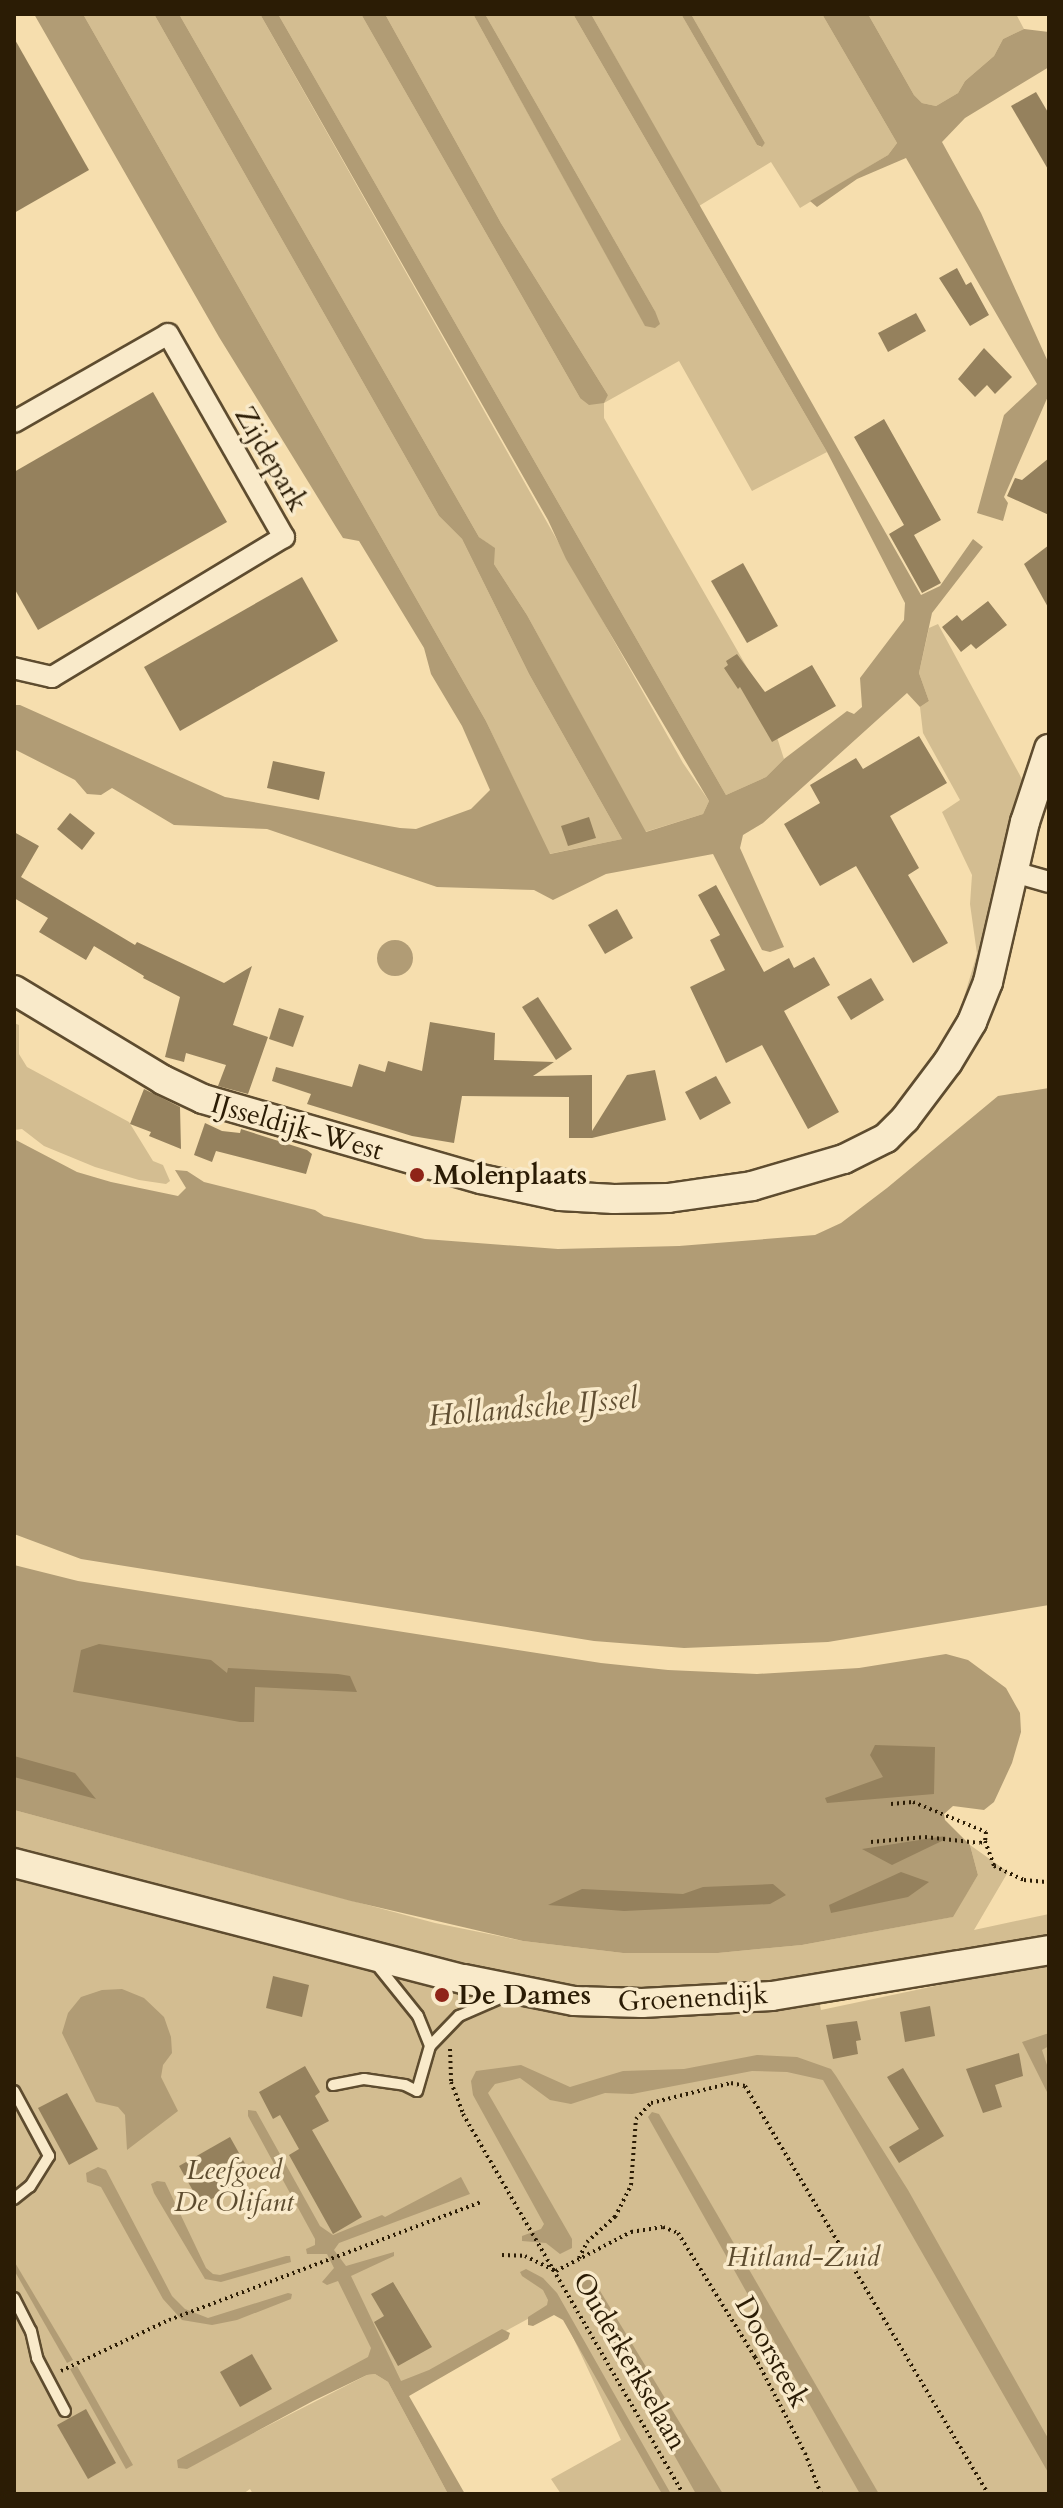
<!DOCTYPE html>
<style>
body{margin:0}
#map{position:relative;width:1063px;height:2508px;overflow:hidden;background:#f6deae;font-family:Cardo,serif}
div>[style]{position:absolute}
.green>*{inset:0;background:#d3bd91}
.water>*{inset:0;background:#b19c75}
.round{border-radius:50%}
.building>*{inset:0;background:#95815d}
.path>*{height:4px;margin-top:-2px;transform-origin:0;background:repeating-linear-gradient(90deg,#2b1c05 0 2px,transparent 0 6px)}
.roads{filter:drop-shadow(2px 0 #5e4c2f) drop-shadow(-2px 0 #5e4c2f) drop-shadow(0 2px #5e4c2f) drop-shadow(0 -2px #5e4c2f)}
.lane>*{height:10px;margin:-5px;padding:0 5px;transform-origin:5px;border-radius:5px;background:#f9eaca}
.street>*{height:20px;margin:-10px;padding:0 10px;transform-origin:10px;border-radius:10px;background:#f9eaca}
.secondary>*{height:28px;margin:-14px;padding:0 14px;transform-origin:14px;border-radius:14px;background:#f9eaca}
.dots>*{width:22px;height:22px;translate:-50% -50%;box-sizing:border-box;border:4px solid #f9eaca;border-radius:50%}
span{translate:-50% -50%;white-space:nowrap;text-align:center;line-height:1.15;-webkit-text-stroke:7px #f9eaca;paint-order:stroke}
.street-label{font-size:28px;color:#2b1c05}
.poi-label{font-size:28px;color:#2b1c05;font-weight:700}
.left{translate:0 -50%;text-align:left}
.park-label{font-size:28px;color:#5d4c2f;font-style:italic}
.water-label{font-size:30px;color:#614f32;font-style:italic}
.frame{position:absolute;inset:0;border:16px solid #2b1c05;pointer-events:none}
</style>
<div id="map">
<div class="green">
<i style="clip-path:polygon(83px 14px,154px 14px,439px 516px,462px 539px,529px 674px,622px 839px,549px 854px,486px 721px)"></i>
<i style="clip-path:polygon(179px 14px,260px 14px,683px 763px,709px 801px,703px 814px,645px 832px,527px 615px,494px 564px,494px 548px,479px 537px)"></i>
<i style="clip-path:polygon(278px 14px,361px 14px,580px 398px,608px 395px,501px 223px,385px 14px,473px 14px,645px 325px,655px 311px,485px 14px,573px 14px,827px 452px,752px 491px,679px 361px,604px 403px,604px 418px,764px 697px,784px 759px,766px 777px,726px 795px)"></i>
<i style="clip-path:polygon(591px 14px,681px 14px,757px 145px,761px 147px,765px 143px,691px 14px,822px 14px,897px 143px,888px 155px,800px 208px,771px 162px,699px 206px)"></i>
<i style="clip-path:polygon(868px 14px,1016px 14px,1024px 29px,1003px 39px,994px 56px,965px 81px,958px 93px,936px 106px,922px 103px,914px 95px)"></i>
<i style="clip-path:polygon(938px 624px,1023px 781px,984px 958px,955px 1027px,977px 954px,970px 904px,972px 875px,942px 812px,960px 800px,923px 733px,920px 707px,929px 701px,919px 673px,929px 628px)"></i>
<i style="clip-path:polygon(14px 1023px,19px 1025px,19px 1054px,27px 1067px,129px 1122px,153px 1161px,163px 1165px,170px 1181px,166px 1184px,139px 1180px,95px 1167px,44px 1146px,22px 1129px,14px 1130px)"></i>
<i style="clip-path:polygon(14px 1810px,435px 1923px,523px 1941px,623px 1953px,718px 1953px,802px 1945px,952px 1917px,978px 1875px,970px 1845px,1008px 1872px,974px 1930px,1049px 1914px,1049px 1940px,772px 1986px,573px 1993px,14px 1855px)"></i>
<i style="clip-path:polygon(14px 1876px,353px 1966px,545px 2012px,674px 2015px,819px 2000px,821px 2010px,1049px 1962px,1049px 2494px,561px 2494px,551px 2479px,621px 2440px,557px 2303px,403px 2387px,383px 2357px,181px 2470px,367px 2375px,375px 2374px,388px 2382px,448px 2494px,253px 2494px,250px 2489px,243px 2494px,14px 2494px)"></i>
</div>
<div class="water">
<i style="clip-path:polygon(34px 14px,83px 14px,486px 721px,550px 854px,622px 839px,529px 674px,462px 539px,439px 516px,154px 14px,179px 14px,479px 537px,495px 548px,494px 564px,527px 615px,646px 832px,703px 814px,709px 801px,566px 559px,548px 520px,260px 14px,278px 14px,726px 795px,766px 777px,784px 759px,847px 711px,854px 714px,862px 707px,860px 678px,904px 620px,905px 603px,827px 452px,573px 14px,591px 14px,921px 595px,940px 586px,973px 539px,983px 547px,932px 613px,919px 673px,929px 701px,920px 707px,907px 693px,763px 823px,743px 835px,740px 848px,784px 947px,770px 952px,762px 950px,713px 854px,606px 874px,553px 900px,534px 890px,437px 887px,267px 829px,174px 825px,112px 788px,101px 795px,87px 794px,75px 780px,14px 749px,14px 705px,20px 705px,225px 797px,400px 828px,416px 829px,471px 809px,490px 790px,462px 726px,431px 674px,424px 648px,359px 541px,343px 538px,336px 527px,219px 337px)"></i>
<i style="clip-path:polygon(361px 14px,385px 14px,501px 223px,608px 395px,604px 403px,589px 405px,580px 398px)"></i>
<i style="clip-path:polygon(473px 14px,485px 14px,655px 311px,660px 324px,655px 328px,645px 326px)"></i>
<i style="clip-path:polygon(681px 14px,691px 14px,765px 143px,762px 147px,757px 145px)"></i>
<i style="clip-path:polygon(822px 14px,868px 14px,914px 95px,922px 103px,936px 106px,958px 93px,965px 81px,994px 56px,1003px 39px,1024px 29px,1049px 32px,1049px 67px,965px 118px,942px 142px,981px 213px,1049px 364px,1049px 394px,1004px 497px,1008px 503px,1003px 521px,977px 513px,1004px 415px,1037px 384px,906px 158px,857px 179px,817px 207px,810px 201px,888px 155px,897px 143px)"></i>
<i class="round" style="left:377px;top:940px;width:36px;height:36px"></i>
<i style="clip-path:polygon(1049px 1088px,1049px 1605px,828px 1642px,684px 1648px,594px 1641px,81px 1559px,14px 1534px,14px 1139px,77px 1172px,111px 1182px,178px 1196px,186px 1188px,175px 1170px,187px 1171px,204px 1182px,315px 1210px,324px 1216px,425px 1239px,558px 1249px,679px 1246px,815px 1235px,841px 1223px,887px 1188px,998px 1096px)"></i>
<i style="clip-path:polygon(14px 1565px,78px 1581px,601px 1663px,668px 1670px,757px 1674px,859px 1668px,946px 1654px,968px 1660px,1006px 1688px,1020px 1713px,1021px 1732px,1012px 1763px,994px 1802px,984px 1810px,953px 1806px,944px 1814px,945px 1820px,970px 1845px,978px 1875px,953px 1917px,802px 1945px,718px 1953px,623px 1953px,523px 1941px,351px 1901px,14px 1810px)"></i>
<i style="clip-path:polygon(122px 1989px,144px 1998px,164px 2017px,171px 2037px,172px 2053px,163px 2065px,161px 2077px,178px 2111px,127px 2150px,125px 2115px,118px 2107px,96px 2102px,62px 2033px,68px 2013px,81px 1997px,102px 1990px)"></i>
<i style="clip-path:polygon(1049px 2033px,1049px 2046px,1042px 2050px,1049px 2071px,1049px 2096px,1022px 2042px)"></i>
<i style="clip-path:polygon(757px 2055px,797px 2057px,831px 2069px,836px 2076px,908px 2190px,1049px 2440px,1049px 2474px,823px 2080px,787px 2072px,752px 2071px,632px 2094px,605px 2093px,571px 2104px,550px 2100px,520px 2078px,495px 2084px,488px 2093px,572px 2239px,572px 2248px,560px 2254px,546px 2243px,522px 2241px,522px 2236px,541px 2229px,544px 2224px,473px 2095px,471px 2081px,476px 2071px,521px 2065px,570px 2087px,623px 2071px,684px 2069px)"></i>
<i style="clip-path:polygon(248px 2110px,256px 2111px,320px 2226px,333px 2235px,382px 2215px,385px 2217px,461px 2177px,470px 2194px,339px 2243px,334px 2250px,346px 2266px,394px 2252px,394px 2256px,351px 2276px,401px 2381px,429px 2370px,502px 2329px,510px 2333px,508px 2339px,409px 2396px,465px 2494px,448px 2494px,388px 2382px,375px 2374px,367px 2375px,313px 2401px,187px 2469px,178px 2468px,177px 2460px,368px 2357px,371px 2348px,338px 2281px,327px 2285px,322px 2282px,334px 2268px,327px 2254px,307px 2254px,306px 2249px,315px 2245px,315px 2239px,248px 2116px)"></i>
<i style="clip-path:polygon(652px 2112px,659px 2114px,879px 2494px,860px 2494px,648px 2117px)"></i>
<i style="clip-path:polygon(98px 2167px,106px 2170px,172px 2296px,185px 2309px,208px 2318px,288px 2293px,292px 2294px,291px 2299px,237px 2320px,212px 2325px,182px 2320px,163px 2299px,101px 2187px,87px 2182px,86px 2173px)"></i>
<i style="clip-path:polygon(157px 2181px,165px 2182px,206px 2268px,213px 2274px,220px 2275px,286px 2256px,290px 2256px,291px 2262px,221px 2282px,205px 2279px,154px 2193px,151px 2184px)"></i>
<i style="clip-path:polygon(14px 2261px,73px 2360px,67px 2363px,14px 2270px)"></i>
<i style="clip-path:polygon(526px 2269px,543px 2278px,557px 2293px,671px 2494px,662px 2494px,563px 2320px,554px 2315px,533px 2326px,528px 2325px,528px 2317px,547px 2305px,548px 2300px,543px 2290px,522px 2276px,520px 2272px)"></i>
<i style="clip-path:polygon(588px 2271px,723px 2494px,696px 2494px,575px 2279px)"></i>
<i style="clip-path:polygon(77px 2366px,133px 2465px,126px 2469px,70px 2369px)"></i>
</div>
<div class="building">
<i style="clip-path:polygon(14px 38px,89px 170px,14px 213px)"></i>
<i style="clip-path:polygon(1036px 92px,1049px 114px,1049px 171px,1011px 106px)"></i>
<i style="clip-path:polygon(957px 268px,966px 285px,971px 282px,989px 315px,970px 326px,939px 278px)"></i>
<i style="clip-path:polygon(916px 313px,926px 331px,888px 352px,878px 333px)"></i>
<i style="clip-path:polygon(984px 348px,1012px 377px,995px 394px,987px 385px,975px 397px,958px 379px)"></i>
<i style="clip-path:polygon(153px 392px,227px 522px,38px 630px,14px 588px,14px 472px)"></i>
<i style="clip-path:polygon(884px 419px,941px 520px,914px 535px,941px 583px,922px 593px,889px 534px,904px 525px,854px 437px)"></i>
<i style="clip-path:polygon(1049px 458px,1049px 515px,1007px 496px,1015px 478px,1022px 480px)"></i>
<i style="clip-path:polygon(1049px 545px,1049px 609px,1024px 564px)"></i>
<i style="clip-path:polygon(743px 563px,778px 626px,747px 643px,711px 581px)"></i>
<i style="clip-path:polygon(302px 577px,338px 641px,180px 731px,144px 667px)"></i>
<i style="clip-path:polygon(988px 601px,1007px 625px,976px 649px,971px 644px,961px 652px,942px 627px,957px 615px,962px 621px)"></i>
<i style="clip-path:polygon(737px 654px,765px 692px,812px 665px,836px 706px,772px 742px,740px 687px,738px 689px,724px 668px,728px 665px,726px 661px)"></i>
<i style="clip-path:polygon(919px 736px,947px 783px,890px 816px,919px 868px,908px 875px,948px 943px,913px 963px,856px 866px,820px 886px,784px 824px,820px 803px,810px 785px,856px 758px,863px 769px)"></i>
<i style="clip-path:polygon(273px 761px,325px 772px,319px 800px,267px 788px)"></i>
<i style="clip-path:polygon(70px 813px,95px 833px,82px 850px,57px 829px)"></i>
<i style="clip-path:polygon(589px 817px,596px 838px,568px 846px,561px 826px)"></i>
<i style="clip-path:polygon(14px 832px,39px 846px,21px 877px,135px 945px,137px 942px,224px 983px,252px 966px,233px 1025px,268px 1037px,248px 1094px,218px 1086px,226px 1065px,186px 1053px,184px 1062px,165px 1057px,180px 997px,143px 978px,144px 976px,94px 946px,86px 960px,39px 932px,48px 918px,14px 898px)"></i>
<i style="clip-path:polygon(716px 885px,764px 972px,789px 958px,794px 968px,814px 957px,830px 985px,784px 1011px,839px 1112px,808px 1129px,762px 1045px,726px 1063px,690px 987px,725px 970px,710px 940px,720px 935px,698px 895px)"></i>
<i style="clip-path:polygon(617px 909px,633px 938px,605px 954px,588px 925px)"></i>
<i style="clip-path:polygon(871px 978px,884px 1000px,851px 1020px,837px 997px)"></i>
<i style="clip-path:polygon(538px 997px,572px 1049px,556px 1060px,522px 1007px)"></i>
<i style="clip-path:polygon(279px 1008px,304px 1016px,293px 1047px,269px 1039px)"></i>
<i style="clip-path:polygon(430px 1022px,495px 1033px,494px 1060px,554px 1062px,533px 1076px,592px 1075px,592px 1131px,627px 1075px,655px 1070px,666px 1120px,592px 1138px,569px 1138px,569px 1097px,462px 1096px,454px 1143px,412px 1136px,307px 1104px,311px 1094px,272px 1081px,276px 1067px,352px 1087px,359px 1064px,385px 1072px,388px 1061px,422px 1071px)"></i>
<i style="clip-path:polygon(716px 1076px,731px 1103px,700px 1120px,685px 1092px)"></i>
<i style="clip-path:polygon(144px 1089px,180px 1107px,181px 1149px,149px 1136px,151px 1132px,130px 1124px)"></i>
<i style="clip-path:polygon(205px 1123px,222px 1131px,240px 1133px,241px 1129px,307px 1150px,312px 1154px,306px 1174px,216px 1151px,212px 1162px,194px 1155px)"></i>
<i style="clip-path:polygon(99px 1644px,211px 1660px,227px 1673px,228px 1668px,338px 1674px,350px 1676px,357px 1692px,255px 1687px,254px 1722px,240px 1722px,73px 1692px,81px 1650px)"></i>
<i style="clip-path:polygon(875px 1745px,935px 1747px,934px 1794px,827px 1803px,825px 1798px,883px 1777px,870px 1755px)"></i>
<i style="clip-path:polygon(14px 1756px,75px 1773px,96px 1799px,14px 1777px)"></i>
<i style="clip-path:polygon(945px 1836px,946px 1839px,892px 1865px,862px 1849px)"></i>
<i style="clip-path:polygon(901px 1872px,929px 1882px,908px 1897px,831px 1913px,829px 1905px)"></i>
<i style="clip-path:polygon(773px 1884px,786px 1895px,770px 1904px,624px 1911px,548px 1905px,582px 1889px,683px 1894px,703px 1887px)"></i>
<i style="clip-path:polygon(273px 1976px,309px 1985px,302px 2017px,266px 2008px)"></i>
<i style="clip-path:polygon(930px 2006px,935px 2036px,905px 2042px,900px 2012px)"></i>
<i style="clip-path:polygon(857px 2021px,861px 2040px,856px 2041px,858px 2054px,833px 2059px,826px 2025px)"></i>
<i style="clip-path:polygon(1019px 2053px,1023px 2076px,995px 2085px,1002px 2107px,983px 2113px,966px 2069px)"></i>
<i style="clip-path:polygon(305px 2066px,320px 2092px,315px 2096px,329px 2121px,312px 2130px,362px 2217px,333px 2234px,289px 2155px,299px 2149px,280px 2115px,273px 2119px,259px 2092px)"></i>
<i style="clip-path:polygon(903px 2068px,944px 2136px,899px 2163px,889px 2147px,919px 2129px,887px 2077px)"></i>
<i style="clip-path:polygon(67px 2093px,98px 2149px,69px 2165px,38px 2108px)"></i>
<i style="clip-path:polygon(230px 2137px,252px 2176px,201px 2205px,179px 2166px)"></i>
<i style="clip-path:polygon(393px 2282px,432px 2347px,398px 2366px,374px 2322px,384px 2316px,371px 2294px)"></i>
<i style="clip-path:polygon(252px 2354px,272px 2389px,240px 2407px,220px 2372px)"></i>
<i style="clip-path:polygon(86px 2409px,116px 2463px,88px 2479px,57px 2425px)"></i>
</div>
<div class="path">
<i style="left:891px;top:1804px;width:22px;rotate:-5deg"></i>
<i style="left:913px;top:1802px;width:79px;rotate:22.3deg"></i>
<i style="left:986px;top:1832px;width:9px;rotate:96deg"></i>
<i style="left:871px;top:1842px;width:54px;rotate:-5.3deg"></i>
<i style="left:925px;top:1837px;width:55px;rotate:6.2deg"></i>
<i style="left:980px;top:1843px;width:5px;rotate:-22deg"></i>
<i style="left:985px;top:1841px;width:27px;rotate:70deg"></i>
<i style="left:994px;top:1866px;width:33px;rotate:25deg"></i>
<i style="left:1024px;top:1880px;width:25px;rotate:5deg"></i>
<i style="left:450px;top:2049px;width:33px;rotate:88deg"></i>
<i style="left:451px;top:2082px;width:34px;rotate:69deg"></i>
<i style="left:463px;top:2114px;width:439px;rotate:59.9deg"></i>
<i style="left:502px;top:2255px;width:23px;rotate:2deg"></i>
<i style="left:525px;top:2256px;width:34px;rotate:26deg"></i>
<i style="left:556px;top:2271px;width:85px;rotate:-27.5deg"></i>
<i style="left:631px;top:2232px;width:32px;rotate:-9deg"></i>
<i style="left:663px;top:2227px;width:16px;rotate:22deg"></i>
<i style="left:678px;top:2233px;width:146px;rotate:58.2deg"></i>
<i style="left:755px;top:2357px;width:108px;rotate:62.5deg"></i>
<i style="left:805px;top:2453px;width:44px;rotate:68.7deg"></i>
<i style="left:579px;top:2258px;width:18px;rotate:-63deg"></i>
<i style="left:587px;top:2242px;width:38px;rotate:-42deg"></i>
<i style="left:615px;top:2217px;width:36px;rotate:-63deg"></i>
<i style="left:631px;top:2185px;width:66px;rotate:-85.7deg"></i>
<i style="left:636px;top:2119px;width:22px;rotate:-47deg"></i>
<i style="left:651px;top:2103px;width:82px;rotate:-14deg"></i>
<i style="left:731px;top:2083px;width:14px;rotate:12deg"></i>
<i style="left:745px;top:2086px;width:475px;rotate:59.2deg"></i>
<i style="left:61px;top:2371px;width:119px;rotate:-25.3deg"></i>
<i style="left:169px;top:2320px;width:334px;rotate:-20.7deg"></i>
</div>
<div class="roads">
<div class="lane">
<i style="left:377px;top:1965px;width:65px;rotate:51.2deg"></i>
<i style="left:418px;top:2016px;width:32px;rotate:68deg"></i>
<i style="left:333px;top:2085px;width:32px;rotate:-11deg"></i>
<i style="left:364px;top:2079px;width:41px;rotate:8.3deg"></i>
<i style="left:405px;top:2085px;width:13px;rotate:27deg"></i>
<i style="left:417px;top:2091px;width:47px;rotate:-73.9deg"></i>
<i style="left:430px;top:2046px;width:42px;rotate:-46deg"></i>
<i style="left:459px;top:2016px;width:52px;rotate:-23.6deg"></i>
<i style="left:14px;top:2091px;width:74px;rotate:61.7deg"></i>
<i style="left:49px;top:2156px;width:36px;rotate:122deg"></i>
<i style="left:30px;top:2186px;width:21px;rotate:141deg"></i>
<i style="left:14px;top:2298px;width:37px;rotate:63deg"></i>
<i style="left:31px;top:2331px;width:28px;rotate:77deg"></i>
<i style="left:37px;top:2358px;width:60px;rotate:62.2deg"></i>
</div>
<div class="street">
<i style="left:14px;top:422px;width:177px;rotate:-29.7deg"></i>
<i style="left:168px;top:334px;width:234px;rotate:60.3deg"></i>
<i style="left:284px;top:537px;width:271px;rotate:148.9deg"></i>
<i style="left:52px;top:677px;width:39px;rotate:-167deg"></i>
<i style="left:1014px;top:872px;width:36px;rotate:16deg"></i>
</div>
<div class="secondary">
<i style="left:14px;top:990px;width:174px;rotate:31.1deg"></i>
<i style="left:163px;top:1080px;width:44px;rotate:25.4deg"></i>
<i style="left:203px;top:1099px;width:289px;rotate:16.1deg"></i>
<i style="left:481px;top:1179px;width:81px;rotate:12.1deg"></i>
<i style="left:560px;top:1196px;width:54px;rotate:3.2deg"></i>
<i style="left:614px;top:1199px;width:54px;rotate:-1.1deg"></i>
<i style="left:668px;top:1198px;width:85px;rotate:-8.1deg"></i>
<i style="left:752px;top:1186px;width:96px;rotate:-16.4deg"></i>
<i style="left:844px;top:1159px;width:47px;rotate:-26.6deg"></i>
<i style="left:886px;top:1138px;width:27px;rotate:-45deg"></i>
<i style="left:905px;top:1119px;width:71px;rotate:-53deg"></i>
<i style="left:948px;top:1062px;width:47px;rotate:-59deg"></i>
<i style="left:972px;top:1022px;width:43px;rotate:-68.2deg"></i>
<i style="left:988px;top:982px;width:164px;rotate:-77deg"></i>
<i style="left:1025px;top:822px;width:77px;rotate:-71.8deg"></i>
<i style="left:14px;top:1863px;width:465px;rotate:14.5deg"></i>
<i style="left:464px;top:1979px;width:112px;rotate:11.3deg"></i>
<i style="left:574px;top:2001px;width:68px;rotate:1.7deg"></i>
<i style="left:642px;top:2003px;width:130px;rotate:-3.1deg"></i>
<i style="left:772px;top:1996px;width:281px;rotate:-9.4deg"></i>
</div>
</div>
<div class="dots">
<i style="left:417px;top:1175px;background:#8f2418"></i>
<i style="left:442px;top:1995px;background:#8f2418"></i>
</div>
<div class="street-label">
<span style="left:271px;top:459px;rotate:60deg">Zijdepark</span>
<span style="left:297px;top:1127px;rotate:16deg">IJsseldijk-West</span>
<span style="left:693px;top:1998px;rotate:-3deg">Groenendijk</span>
<span style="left:772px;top:2352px;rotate:61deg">Doorsteek</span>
<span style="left:630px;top:2361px;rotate:60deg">Ouderkerkselaan</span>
</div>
<div class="poi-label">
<span class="left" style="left:433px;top:1175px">Molenplaats</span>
<span class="left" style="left:458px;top:1995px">De Dames</span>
</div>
<div class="park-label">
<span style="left:234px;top:2186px">Leefgoed<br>De Olifant</span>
<span style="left:803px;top:2257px">Hitland-Zuid</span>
</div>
<div class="water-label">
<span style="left:533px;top:1408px;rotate:-5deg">Hollandsche IJssel</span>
</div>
<div class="frame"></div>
</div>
